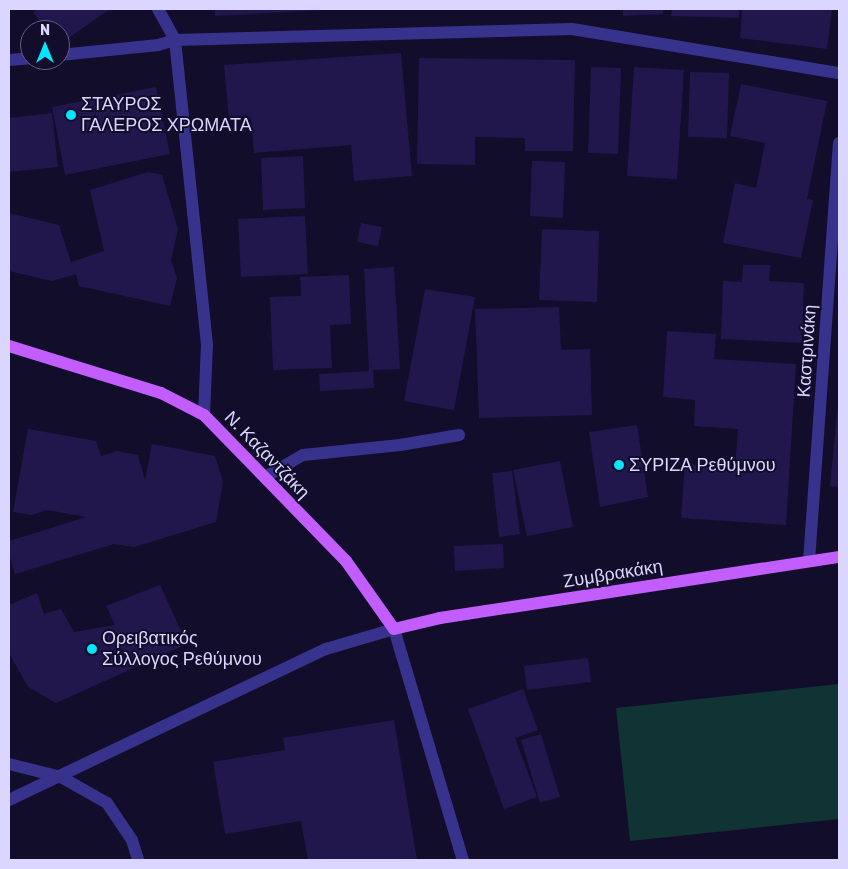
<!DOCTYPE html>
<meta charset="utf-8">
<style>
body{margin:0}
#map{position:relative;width:848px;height:869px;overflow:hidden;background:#120d2a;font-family:Rubik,sans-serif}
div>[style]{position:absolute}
.green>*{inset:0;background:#103433}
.building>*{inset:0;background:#22174c}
.minor>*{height:12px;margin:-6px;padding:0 6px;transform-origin:6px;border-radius:6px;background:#37338d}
.major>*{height:12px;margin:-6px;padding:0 6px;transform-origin:6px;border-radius:6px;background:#c25dff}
.dots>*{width:14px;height:14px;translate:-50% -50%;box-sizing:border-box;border:2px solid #120d2a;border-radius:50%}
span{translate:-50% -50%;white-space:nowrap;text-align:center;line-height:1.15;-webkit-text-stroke:4px #120d2a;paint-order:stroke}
.poi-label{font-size:18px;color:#dad6ff}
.left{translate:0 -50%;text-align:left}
.street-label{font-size:18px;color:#dad6ff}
.frame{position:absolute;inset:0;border:10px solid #dad6ff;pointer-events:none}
.north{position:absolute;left:20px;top:20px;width:50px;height:50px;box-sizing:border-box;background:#120d2a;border:1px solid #625d7f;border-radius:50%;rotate:0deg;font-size:14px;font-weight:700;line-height:20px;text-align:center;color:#dad6ff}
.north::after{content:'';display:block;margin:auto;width:18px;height:22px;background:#02e6ff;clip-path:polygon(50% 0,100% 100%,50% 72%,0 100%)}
</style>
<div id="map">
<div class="green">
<i style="clip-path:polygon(839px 684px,839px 819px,630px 841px,616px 708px)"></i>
</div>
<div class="building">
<i style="clip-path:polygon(38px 9px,110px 9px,60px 44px,60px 30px,46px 30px,33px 12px)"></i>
<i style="clip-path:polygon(215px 9px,323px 9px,323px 10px,215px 16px)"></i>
<i style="clip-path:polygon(623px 9px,663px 9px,663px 14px,623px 16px)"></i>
<i style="clip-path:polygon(672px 9px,739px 9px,739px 18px,671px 16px)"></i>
<i style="clip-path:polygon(742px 9px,832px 9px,827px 49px,740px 38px)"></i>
<i style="clip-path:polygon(401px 53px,412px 176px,354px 181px,351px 145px,254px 153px,251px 118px,229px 120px,224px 65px)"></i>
<i style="clip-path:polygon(419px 58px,575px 60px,573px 151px,525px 151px,525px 138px,475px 137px,475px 165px,417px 164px)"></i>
<i style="clip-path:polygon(591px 67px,621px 68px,618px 154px,588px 153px)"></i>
<i style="clip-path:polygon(634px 67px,684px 70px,677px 179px,627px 176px)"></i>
<i style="clip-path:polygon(690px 72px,729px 73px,727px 138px,688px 137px)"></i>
<i style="clip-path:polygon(741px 84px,827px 101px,807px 199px,813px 200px,801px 258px,723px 243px,735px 183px,756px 188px,765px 143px,730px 136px)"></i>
<i style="clip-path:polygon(156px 87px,170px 154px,65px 175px,52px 107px)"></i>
<i style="clip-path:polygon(52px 113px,58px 167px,9px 172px,9px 118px)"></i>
<i style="clip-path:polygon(303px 156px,305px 208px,263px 210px,261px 158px)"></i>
<i style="clip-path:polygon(532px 161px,565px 162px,563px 218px,530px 216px)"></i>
<i style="clip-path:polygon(148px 172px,162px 175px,178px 229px,171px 260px,177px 278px,170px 306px,79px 286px,76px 274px,52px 281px,9px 271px,9px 213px,59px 225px,71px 262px,104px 251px,90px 190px)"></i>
<i style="clip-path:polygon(305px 216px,308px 274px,241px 277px,238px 219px)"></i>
<i style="clip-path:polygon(361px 223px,382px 227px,378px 246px,357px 242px)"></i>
<i style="clip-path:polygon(542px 229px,599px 231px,597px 302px,539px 300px)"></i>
<i style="clip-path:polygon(743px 265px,770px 265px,769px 281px,804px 283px,802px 343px,721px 339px,723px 281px,742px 282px)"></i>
<i style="clip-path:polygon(394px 267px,400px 369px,373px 370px,374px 388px,320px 391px,319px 374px,369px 371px,364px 269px)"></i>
<i style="clip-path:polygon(349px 275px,351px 324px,330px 325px,332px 368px,273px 370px,270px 297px,301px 296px,300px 277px)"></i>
<i style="clip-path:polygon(425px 289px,475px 297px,454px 410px,404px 401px)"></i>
<i style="clip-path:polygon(559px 307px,561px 350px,590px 349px,592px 415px,479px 418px,475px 309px)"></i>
<i style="clip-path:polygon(667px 331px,716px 334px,714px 359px,796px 364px,786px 525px,681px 518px,685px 464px,735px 467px,738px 429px,694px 426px,695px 400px,663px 397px)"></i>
<i style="clip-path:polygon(838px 404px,839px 404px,839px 487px,830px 486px)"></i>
<i style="clip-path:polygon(637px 425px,648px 497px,600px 507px,589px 432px)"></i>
<i style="clip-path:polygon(28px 429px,96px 441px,101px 456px,117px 451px,138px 455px,145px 480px,152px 444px,215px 456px,223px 482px,216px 522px,134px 547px,114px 544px,15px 574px,9px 555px,9px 541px,86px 517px,47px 510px,31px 515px,13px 512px)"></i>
<i style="clip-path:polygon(560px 461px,573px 527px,527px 536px,513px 470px)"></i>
<i style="clip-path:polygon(512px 471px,520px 534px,499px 537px,492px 473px)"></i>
<i style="clip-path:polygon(503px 544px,504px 568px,455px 571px,454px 546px)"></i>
<i style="clip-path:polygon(160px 585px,187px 644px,56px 703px,28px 687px,9px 653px,9px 605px,37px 593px,44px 614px,61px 609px,74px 632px,115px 625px,106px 606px)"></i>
<i style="clip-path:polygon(588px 658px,591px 682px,527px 690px,524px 666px)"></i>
<i style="clip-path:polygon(523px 689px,538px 730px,515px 738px,537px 797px,504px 809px,468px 709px)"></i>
<i style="clip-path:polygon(394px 720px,417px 860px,308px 860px,301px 821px,225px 834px,213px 762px,285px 750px,283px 738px)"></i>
<i style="clip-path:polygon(541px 734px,560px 797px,540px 803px,521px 740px)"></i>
</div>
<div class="minor">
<i style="left:158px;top:9px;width:35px;rotate:61deg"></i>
<i style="left:175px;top:40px;width:306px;rotate:84deg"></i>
<i style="left:207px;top:344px;width:71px;rotate:92.4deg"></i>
<i style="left:60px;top:55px;width:99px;rotate:-5.8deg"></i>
<i style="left:158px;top:45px;width:18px;rotate:-16deg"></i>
<i style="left:175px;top:40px;width:397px;rotate:-1.6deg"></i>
<i style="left:572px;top:29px;width:271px;rotate:9.4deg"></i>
<i style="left:9px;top:60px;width:21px;rotate:-5deg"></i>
<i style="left:265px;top:477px;width:44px;rotate:-30.1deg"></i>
<i style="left:303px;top:455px;width:98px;rotate:-5.9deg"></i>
<i style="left:400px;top:445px;width:60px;rotate:-9.6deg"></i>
<i style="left:809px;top:561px;width:419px;rotate:-85.9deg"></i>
<i style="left:9px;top:764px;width:54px;rotate:14deg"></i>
<i style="left:61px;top:777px;width:53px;rotate:29.5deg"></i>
<i style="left:107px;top:803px;width:45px;rotate:56deg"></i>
<i style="left:132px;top:840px;width:21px;rotate:73deg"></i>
<i style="left:9px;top:800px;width:351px;rotate:-25.5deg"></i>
<i style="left:326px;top:649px;width:71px;rotate:-16.4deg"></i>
<i style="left:394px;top:629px;width:241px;rotate:73.4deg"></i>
</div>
<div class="major">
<i style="left:9px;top:346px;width:159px;rotate:17.2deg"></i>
<i style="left:161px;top:393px;width:48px;rotate:27.1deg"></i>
<i style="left:204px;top:415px;width:204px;rotate:45.8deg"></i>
<i style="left:346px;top:561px;width:83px;rotate:54.8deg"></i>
<i style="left:394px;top:629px;width:47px;rotate:-13.4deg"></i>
<i style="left:440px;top:618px;width:404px;rotate:-8.7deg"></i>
</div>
<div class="dots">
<i style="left:71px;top:115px;background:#02e6ff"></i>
<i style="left:619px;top:465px;background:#02e6ff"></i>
<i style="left:92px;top:649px;background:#02e6ff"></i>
</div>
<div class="poi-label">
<span class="left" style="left:81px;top:115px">ΣΤΑΥΡΟΣ<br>ΓΑΛΕΡΟΣ ΧΡΩΜΑΤΑ</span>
<span class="left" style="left:629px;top:465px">ΣΥΡΙΖΑ Ρεθύμνου</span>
<span class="left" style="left:102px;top:649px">Ορειβατικός<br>Σύλλογος Ρεθύμνου</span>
</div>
<div class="street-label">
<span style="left:807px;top:351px;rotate:-86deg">Καστρινάκη</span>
<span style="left:267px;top:455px;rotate:46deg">Ν. Καζαντζάκη</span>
<span style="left:613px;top:574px;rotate:-9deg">Ζυμβρακάκη</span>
</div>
<div class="frame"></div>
<div class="north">N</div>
</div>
